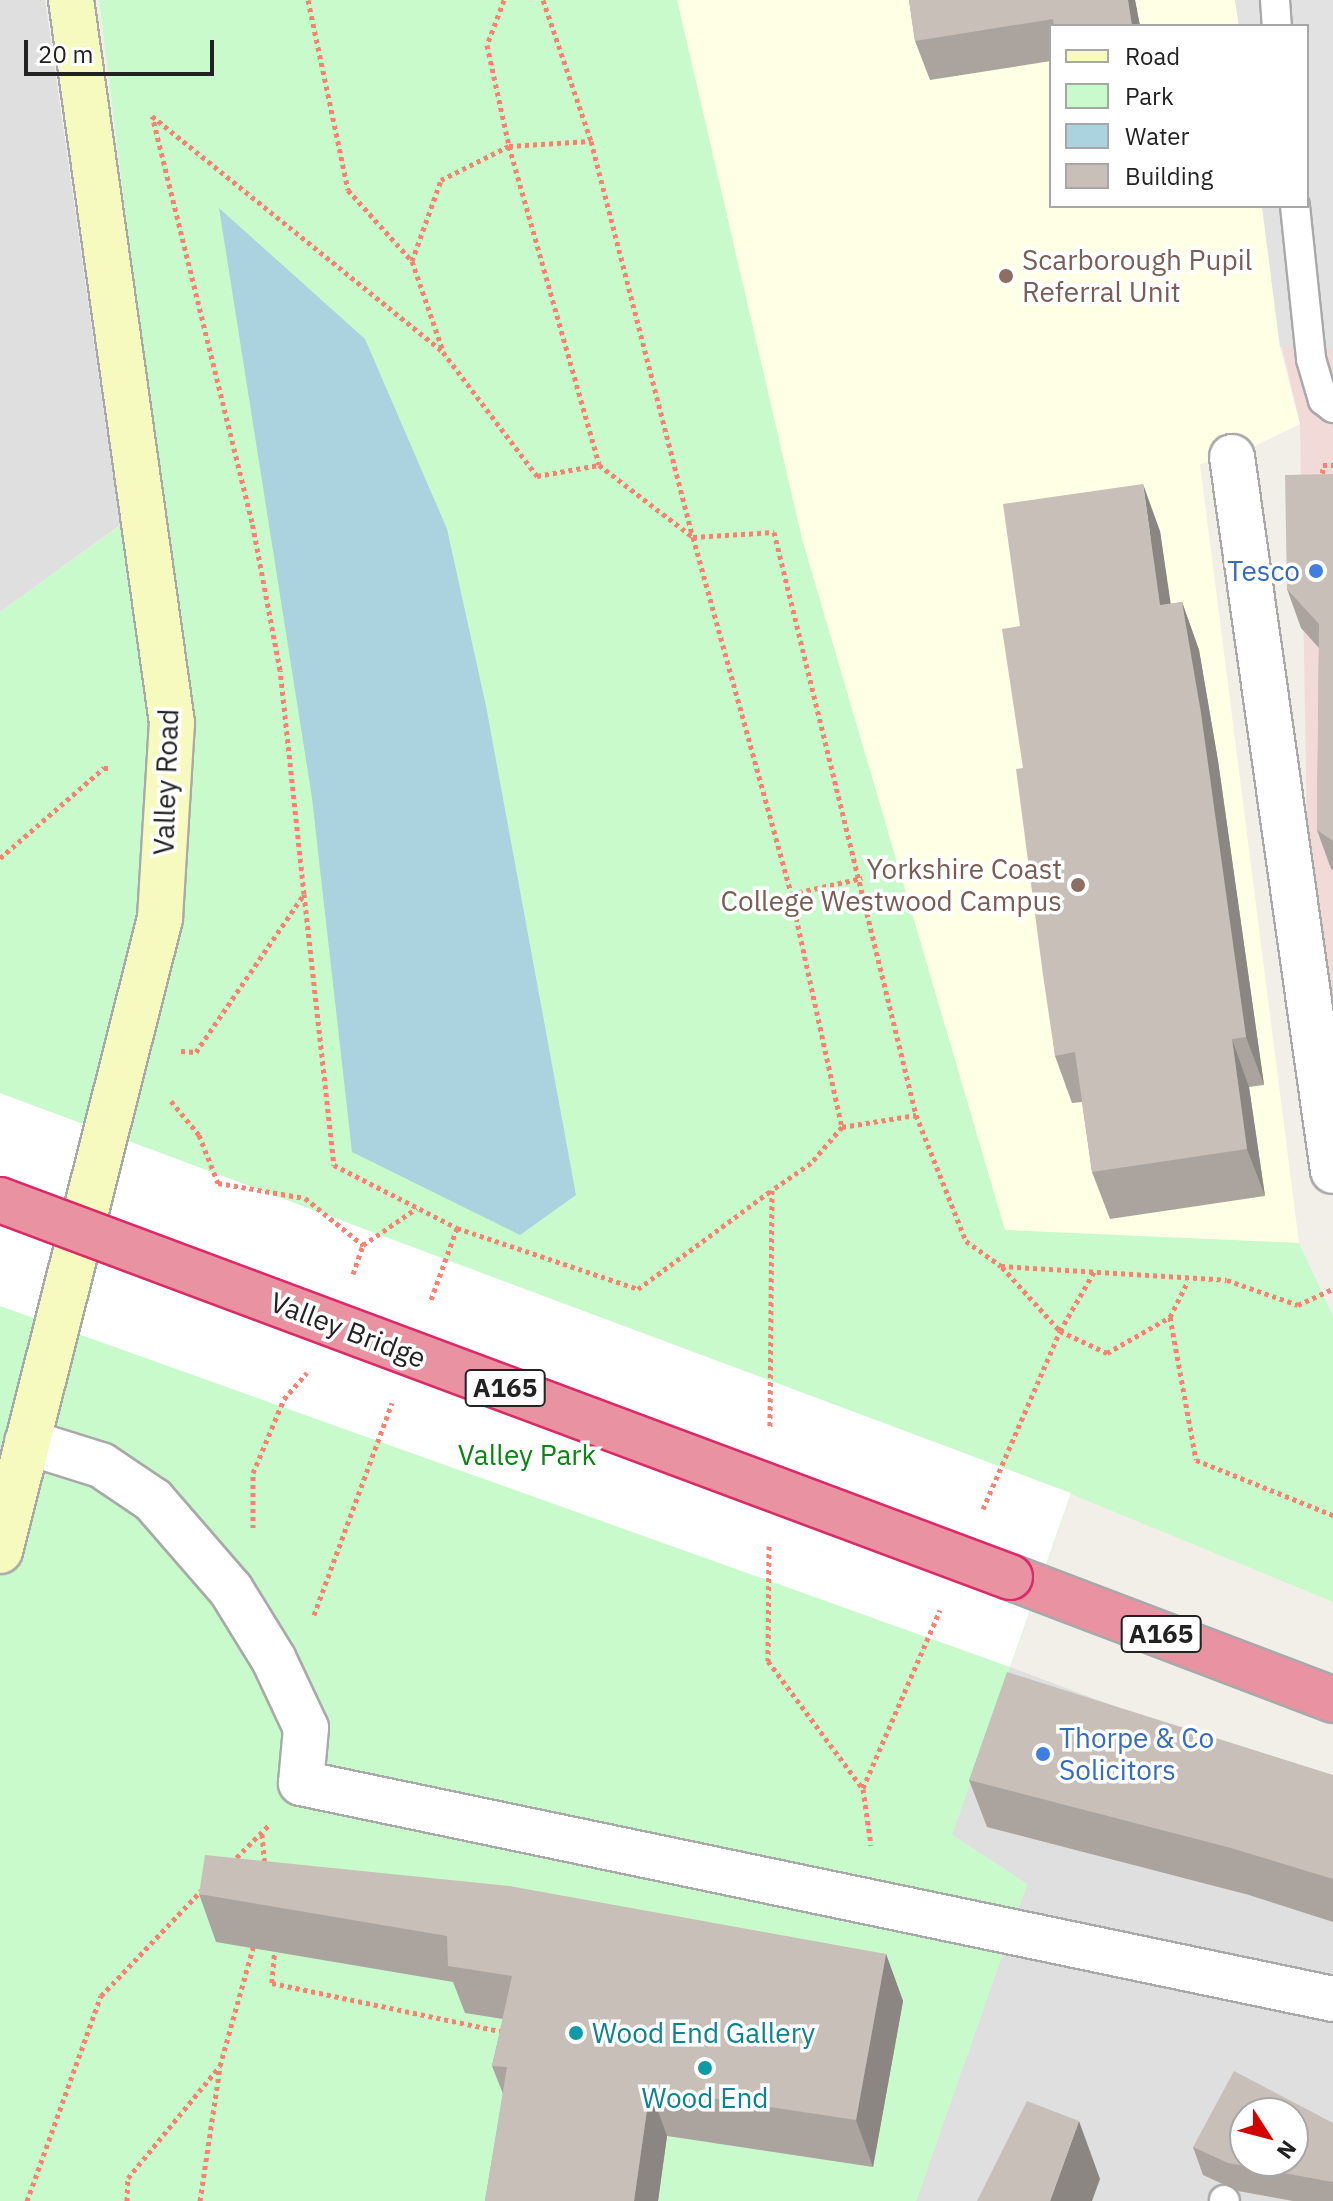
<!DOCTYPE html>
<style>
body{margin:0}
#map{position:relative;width:1333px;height:2201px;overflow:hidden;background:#f2efe9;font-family:"IBM Plex Sans",sans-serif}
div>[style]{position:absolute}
.residential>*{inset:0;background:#e0dfdf}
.commercial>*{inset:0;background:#f2dad9}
.education>*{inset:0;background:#ffffe5}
.park>*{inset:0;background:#c8facc}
.parking>*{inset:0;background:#e2e2e2}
.water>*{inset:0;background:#aad3df}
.pier>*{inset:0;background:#fff}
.path>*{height:5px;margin-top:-2.5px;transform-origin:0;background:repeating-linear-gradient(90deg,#fa8072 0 4px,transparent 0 8px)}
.roads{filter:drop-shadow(2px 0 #a9a9a9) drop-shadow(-2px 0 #a9a9a9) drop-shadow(0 2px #a9a9a9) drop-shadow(0 -2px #a9a9a9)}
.lane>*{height:28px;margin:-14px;padding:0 14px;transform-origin:14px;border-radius:14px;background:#fff}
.street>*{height:44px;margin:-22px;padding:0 22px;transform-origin:22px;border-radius:22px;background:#fff}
.secondary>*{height:44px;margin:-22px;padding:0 22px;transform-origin:22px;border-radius:22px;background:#f7fabf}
.highway>*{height:44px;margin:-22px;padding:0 22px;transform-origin:22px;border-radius:22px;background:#e892a2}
.bridges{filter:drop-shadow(2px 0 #dc2a67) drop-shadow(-2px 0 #dc2a67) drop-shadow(0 2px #dc2a67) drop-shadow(0 -2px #dc2a67)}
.highway-bridge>*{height:44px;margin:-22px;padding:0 22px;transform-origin:22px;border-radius:22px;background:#e892a2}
.wall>*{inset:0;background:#aba49e}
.shaded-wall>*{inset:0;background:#8b8681}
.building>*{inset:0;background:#c7bfb8}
.dots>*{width:22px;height:22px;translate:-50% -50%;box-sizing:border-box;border:4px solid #fff;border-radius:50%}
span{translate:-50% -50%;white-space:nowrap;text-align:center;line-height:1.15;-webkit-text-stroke:7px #fff;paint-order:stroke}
.shield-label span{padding:2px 6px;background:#fff;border:2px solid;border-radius:6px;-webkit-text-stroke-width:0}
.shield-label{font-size:26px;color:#222;font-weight:700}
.education-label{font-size:28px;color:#785e54}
.left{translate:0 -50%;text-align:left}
.right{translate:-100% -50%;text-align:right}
.shop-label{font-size:28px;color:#366cbe}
.street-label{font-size:28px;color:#222}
.park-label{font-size:28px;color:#0c8416}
.culture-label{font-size:28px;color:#0d838f}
.legend{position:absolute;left:1049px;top:24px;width:260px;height:184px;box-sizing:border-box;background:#fff;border:2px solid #a7a7a7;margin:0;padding:10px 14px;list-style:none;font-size:24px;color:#222}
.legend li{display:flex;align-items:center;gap:16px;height:40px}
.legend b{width:40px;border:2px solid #a7a7a7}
.north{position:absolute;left:1229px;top:2097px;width:80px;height:80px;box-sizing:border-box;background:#fff;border:2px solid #a7a7a7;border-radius:50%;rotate:126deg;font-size:22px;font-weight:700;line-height:32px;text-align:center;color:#222}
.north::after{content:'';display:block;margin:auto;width:28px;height:36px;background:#d40000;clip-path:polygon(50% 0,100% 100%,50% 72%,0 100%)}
.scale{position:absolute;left:24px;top:40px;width:190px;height:36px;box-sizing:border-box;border:4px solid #222;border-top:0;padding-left:10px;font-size:24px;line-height:28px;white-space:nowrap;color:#222;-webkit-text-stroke:6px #fff;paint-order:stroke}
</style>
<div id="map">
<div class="residential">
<i style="clip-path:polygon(0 0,45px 0,120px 525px,0 612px)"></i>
<i style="clip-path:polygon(evenodd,1010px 1667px,1333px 1788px,1333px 2201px,916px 2201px,1027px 1884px,952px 1835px,1010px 1667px,1245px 2113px,1293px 2113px,1293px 2161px,1245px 2161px,1245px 2113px)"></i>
</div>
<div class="commercial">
<i style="clip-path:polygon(1235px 0,1333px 0,1333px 1025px,1308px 887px,1300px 424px,1278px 331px,1262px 206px,1307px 206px,1307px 26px,1239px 26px)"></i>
</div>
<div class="education">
<i style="clip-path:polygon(677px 0,1235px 0,1239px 26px,1051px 26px,1051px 206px,1262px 206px,1280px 347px,1300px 424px,1232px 457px,1200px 464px,1299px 1243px,1005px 1231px,802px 539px)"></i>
</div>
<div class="park">
<i style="clip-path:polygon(99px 0,677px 0,802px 539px,1005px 1230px,1299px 1243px,1333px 1316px,1333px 1602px,1071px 1494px,952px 1835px,1027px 1884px,916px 2201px,0 2201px,0 612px,161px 496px)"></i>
</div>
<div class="parking">
<i style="clip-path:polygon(1235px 0,1333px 0,1333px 349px,1280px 347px,1262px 206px,1307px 206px,1307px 26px,1239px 26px)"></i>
</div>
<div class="water">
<i style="clip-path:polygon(219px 208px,365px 339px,447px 529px,486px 706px,576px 1195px,520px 1235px,352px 1152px,312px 798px)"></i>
</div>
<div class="pier">
<i style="clip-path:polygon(0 1093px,1071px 1493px,1010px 1667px,0 1306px)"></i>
</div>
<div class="path">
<i style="left:308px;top:0;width:194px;rotate:78.1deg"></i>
<i style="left:348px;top:190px;width:96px;rotate:48deg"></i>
<i style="left:412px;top:261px;width:95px;rotate:71deg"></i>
<i style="left:504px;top:0;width:48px;rotate:110.7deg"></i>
<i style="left:487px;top:45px;width:103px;rotate:77.7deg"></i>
<i style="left:509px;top:146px;width:331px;rotate:74.2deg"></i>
<i style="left:599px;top:465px;width:118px;rotate:37.5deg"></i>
<i style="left:693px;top:537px;width:370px;rotate:74.6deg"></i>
<i style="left:791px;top:894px;width:239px;rotate:77.7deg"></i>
<i style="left:842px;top:1127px;width:48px;rotate:130.7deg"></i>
<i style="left:811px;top:1163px;width:47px;rotate:145.3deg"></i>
<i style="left:543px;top:0;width:149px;rotate:71.2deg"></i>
<i style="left:591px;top:141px;width:409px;rotate:75.6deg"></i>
<i style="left:693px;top:537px;width:81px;rotate:-3.5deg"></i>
<i style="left:774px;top:532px;width:600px;rotate:76.31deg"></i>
<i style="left:916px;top:1115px;width:136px;rotate:68.4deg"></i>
<i style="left:966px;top:1241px;width:43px;rotate:35.5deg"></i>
<i style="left:1001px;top:1266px;width:226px;rotate:3.5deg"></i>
<i style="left:1227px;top:1280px;width:75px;rotate:19.4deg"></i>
<i style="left:1298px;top:1305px;width:38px;rotate:-25deg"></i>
<i style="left:412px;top:261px;width:86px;rotate:-70.3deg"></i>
<i style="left:441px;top:180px;width:76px;rotate:-26.6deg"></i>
<i style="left:509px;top:146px;width:82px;rotate:-3.5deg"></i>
<i style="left:1322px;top:481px;width:16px;rotate:-86deg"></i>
<i style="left:1323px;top:465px;width:10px"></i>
<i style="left:0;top:858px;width:138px;rotate:-40.9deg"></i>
<i style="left:104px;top:768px;width:8px"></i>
<i style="left:304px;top:894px;width:225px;rotate:-96.1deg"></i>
<i style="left:280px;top:670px;width:151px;rotate:-100.7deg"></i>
<i style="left:252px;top:522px;width:418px;rotate:-103.8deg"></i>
<i style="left:152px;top:116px;width:375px;rotate:39deg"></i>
<i style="left:443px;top:352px;width:156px;rotate:52.8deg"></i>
<i style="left:537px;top:476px;width:63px;rotate:-10.1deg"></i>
<i style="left:791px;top:894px;width:73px;rotate:-12.7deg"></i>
<i style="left:181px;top:1051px;width:15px;rotate:4deg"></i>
<i style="left:196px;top:1052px;width:191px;rotate:-55.6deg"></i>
<i style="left:304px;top:894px;width:273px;rotate:83.7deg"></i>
<i style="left:334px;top:1165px;width:138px;rotate:27.1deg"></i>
<i style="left:457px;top:1228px;width:77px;rotate:109.9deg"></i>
<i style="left:171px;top:1101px;width:44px;rotate:50.5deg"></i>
<i style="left:199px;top:1135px;width:52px;rotate:68.4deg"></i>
<i style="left:218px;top:1183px;width:88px;rotate:9.8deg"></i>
<i style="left:305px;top:1198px;width:75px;rotate:39deg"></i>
<i style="left:363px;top:1245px;width:65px;rotate:-34.4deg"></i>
<i style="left:842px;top:1127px;width:75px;rotate:-9.2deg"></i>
<i style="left:457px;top:1228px;width:191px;rotate:18.6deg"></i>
<i style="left:638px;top:1289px;width:167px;rotate:-36.5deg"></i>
<i style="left:772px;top:1190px;width:238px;rotate:90.5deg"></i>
<i style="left:1002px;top:1267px;width:86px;rotate:47.8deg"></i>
<i style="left:1060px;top:1331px;width:52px;rotate:25.1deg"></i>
<i style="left:1107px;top:1353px;width:73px;rotate:-29.7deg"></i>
<i style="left:1170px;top:1317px;width:40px;rotate:-63.4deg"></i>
<i style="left:353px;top:1274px;width:31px;rotate:-71deg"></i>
<i style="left:1170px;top:1317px;width:145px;rotate:79.7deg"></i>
<i style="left:1196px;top:1460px;width:148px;rotate:21.9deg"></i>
<i style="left:983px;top:1509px;width:194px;rotate:-66.6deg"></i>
<i style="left:1060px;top:1331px;width:68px;rotate:-60deg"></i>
<i style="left:253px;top:1528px;width:55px;rotate:-90deg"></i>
<i style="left:253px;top:1473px;width:80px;rotate:-67.3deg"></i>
<i style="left:284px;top:1399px;width:35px;rotate:-49deg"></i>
<i style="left:769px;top:1546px;width:115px;rotate:90.5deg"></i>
<i style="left:768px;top:1661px;width:159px;rotate:53.4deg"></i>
<i style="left:863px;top:1789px;width:57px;rotate:81.9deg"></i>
<i style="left:314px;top:1615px;width:226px;rotate:-69.8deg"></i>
<i style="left:863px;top:1788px;width:194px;rotate:-66.6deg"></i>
<i style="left:262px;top:1834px;width:33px;rotate:85deg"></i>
<i style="left:231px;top:1863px;width:54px;rotate:-45deg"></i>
<i style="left:275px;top:1947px;width:36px;rotate:95deg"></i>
<i style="left:272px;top:1983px;width:237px;rotate:11.9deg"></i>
<i style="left:27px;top:2201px;width:218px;rotate:-70.2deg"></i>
<i style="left:101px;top:1996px;width:148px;rotate:-46.4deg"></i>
<i style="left:127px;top:2201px;width:23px;rotate:-88deg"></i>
<i style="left:128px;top:2178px;width:145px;rotate:-50.6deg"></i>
<i style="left:220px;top:2066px;width:127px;rotate:-74.4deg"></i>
<i style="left:200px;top:2201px;width:135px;rotate:-81.5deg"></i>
</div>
<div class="roads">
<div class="lane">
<i style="left:1275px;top:0;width:26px;rotate:86deg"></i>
<i style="left:1295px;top:206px;width:154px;rotate:84deg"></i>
<i style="left:1311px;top:359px;width:43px;rotate:73.7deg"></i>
<i style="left:1323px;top:400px;width:13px;rotate:39deg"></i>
<i style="left:1224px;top:2200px;width:1px;rotate:45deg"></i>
</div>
<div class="street">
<i style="left:1232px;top:457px;width:721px;rotate:81.95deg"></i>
<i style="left:27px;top:1442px;width:77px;rotate:17.3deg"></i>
<i style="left:101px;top:1465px;width:63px;rotate:33.9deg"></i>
<i style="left:153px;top:1500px;width:119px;rotate:49.1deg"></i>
<i style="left:231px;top:1590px;width:82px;rotate:58.4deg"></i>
<i style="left:274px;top:1660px;width:75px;rotate:64.8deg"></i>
<i style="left:306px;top:1728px;width:55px;rotate:95.2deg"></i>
<i style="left:301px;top:1783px;width:1054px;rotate:11.82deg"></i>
</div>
<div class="secondary">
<i style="left:0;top:1551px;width:653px;rotate:-75.81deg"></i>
<i style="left:160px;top:918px;width:195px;rotate:-86.5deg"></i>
<i style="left:172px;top:723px;width:730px;rotate:-97.95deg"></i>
</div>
<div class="highway">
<i style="left:1010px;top:1577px;width:346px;rotate:20.8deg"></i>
</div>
</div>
<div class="bridges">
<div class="highway-bridge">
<i style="left:0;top:1200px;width:1078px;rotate:20.47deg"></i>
</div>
</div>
<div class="wall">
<i style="clip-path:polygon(909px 0,1135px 0,1140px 26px,1051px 26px,1051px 61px,930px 80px,915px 41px)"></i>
<i style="clip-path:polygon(1333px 474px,1333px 870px,1331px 869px,1317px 830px,1319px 648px,1301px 628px,1287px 589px)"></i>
<i style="clip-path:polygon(1160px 531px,1170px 604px,1182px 602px,1199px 650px,1218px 761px,1264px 1085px,1249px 1087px,1265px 1196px,1110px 1219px,1092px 1172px,1082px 1102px,1072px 1103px,1055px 1056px,1023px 768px,1020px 626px)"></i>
<i style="clip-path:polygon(1333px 1775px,1333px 1922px,1249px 1895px,987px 1827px,969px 1780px)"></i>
<i style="clip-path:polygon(199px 1894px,886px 1954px,903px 2001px,873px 2167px,667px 2136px,658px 2201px,485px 2201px,503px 2094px,492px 2066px,503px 2019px,465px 2013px,453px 1982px,216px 1942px)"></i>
<i style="clip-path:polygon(1333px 2123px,1333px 2201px,1293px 2201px,1238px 2191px,1203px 2175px,1193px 2147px)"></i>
</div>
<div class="shaded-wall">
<i style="clip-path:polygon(1128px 0,1135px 0,1140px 26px,1132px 26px)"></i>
<i style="clip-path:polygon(1143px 484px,1160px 531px,1178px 653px,1160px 605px)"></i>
<i style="clip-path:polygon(1182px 602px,1199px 650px,1218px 761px,1264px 1085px,1246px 1037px)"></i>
<i style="clip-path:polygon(1232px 1039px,1249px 1087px,1265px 1196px,1247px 1149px)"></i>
<i style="clip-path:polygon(886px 1954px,903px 2001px,873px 2167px,856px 2120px)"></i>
<i style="clip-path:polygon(650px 2089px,667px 2136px,658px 2201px,634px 2201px)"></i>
<i style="clip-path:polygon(1079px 2121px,1100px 2179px,1092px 2201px,1050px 2201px)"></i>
</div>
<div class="building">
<i style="clip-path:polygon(909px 0,1128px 0,1132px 26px,1054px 26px,1053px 19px,915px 41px)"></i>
<i style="clip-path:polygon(1333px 474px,1333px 841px,1317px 830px,1319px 624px,1287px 589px,1285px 475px)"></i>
<i style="clip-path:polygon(1143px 484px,1160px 605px,1182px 602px,1201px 713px,1246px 1037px,1232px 1039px,1247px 1149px,1092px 1172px,1075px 1052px,1055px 1056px,1043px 975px,1016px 769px,1023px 768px,1002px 629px,1020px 626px,1003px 504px)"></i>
<i style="clip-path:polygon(1007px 1672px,1333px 1775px,1333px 1879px,1231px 1848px,969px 1780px)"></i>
<i style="clip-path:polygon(205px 1855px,509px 1886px,886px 1954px,856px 2120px,650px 2089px,634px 2201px,485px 2201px,507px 2067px,492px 2066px,512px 1976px,448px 1966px,447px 1936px,199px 1894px)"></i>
<i style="clip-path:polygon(evenodd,1234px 2071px,1333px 2123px,1333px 2182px,1228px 2163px,1193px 2147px,1234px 2071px,1245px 2113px,1293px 2113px,1293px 2161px,1245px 2161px,1245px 2113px)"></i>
<i style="clip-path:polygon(1027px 2101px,1079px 2121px,1050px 2201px,977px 2201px)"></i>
</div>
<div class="dots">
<i style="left:1006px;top:276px;background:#8d6e63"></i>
<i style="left:1316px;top:571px;background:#3f7fe0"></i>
<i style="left:1078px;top:885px;background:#8d6e63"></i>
<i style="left:1043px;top:1754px;background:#3f7fe0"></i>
<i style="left:576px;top:2033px;background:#0f9aa8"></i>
<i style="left:705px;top:2068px;background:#0f9aa8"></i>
</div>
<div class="shield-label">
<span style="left:505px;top:1388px">A165</span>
<span style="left:1161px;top:1634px">A165</span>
</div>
<div class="education-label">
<span class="left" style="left:1022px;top:276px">Scarborough Pupil<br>Referral Unit</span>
<span class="right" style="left:1062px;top:885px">Yorkshire Coast<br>College Westwood Campus</span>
</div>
<div class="shop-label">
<span class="right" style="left:1300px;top:571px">Tesco</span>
<span class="left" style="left:1059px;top:1754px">Thorpe &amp; Co<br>Solicitors</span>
</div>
<div class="street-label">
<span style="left:166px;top:782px;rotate:-88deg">Valley Road</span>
<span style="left:348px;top:1330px;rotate:21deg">Valley Bridge</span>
</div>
<div class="park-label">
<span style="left:527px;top:1455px">Valley Park</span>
</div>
<div class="culture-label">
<span class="left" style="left:592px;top:2033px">Wood End Gallery</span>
<span style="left:705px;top:2098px">Wood End</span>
</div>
<ul class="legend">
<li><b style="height:10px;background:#f7fabf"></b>Road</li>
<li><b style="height:22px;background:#c8facc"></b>Park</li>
<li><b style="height:22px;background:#aad3df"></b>Water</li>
<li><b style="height:22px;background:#c7bfb8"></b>Building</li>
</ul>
<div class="north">N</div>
<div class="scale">20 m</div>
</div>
